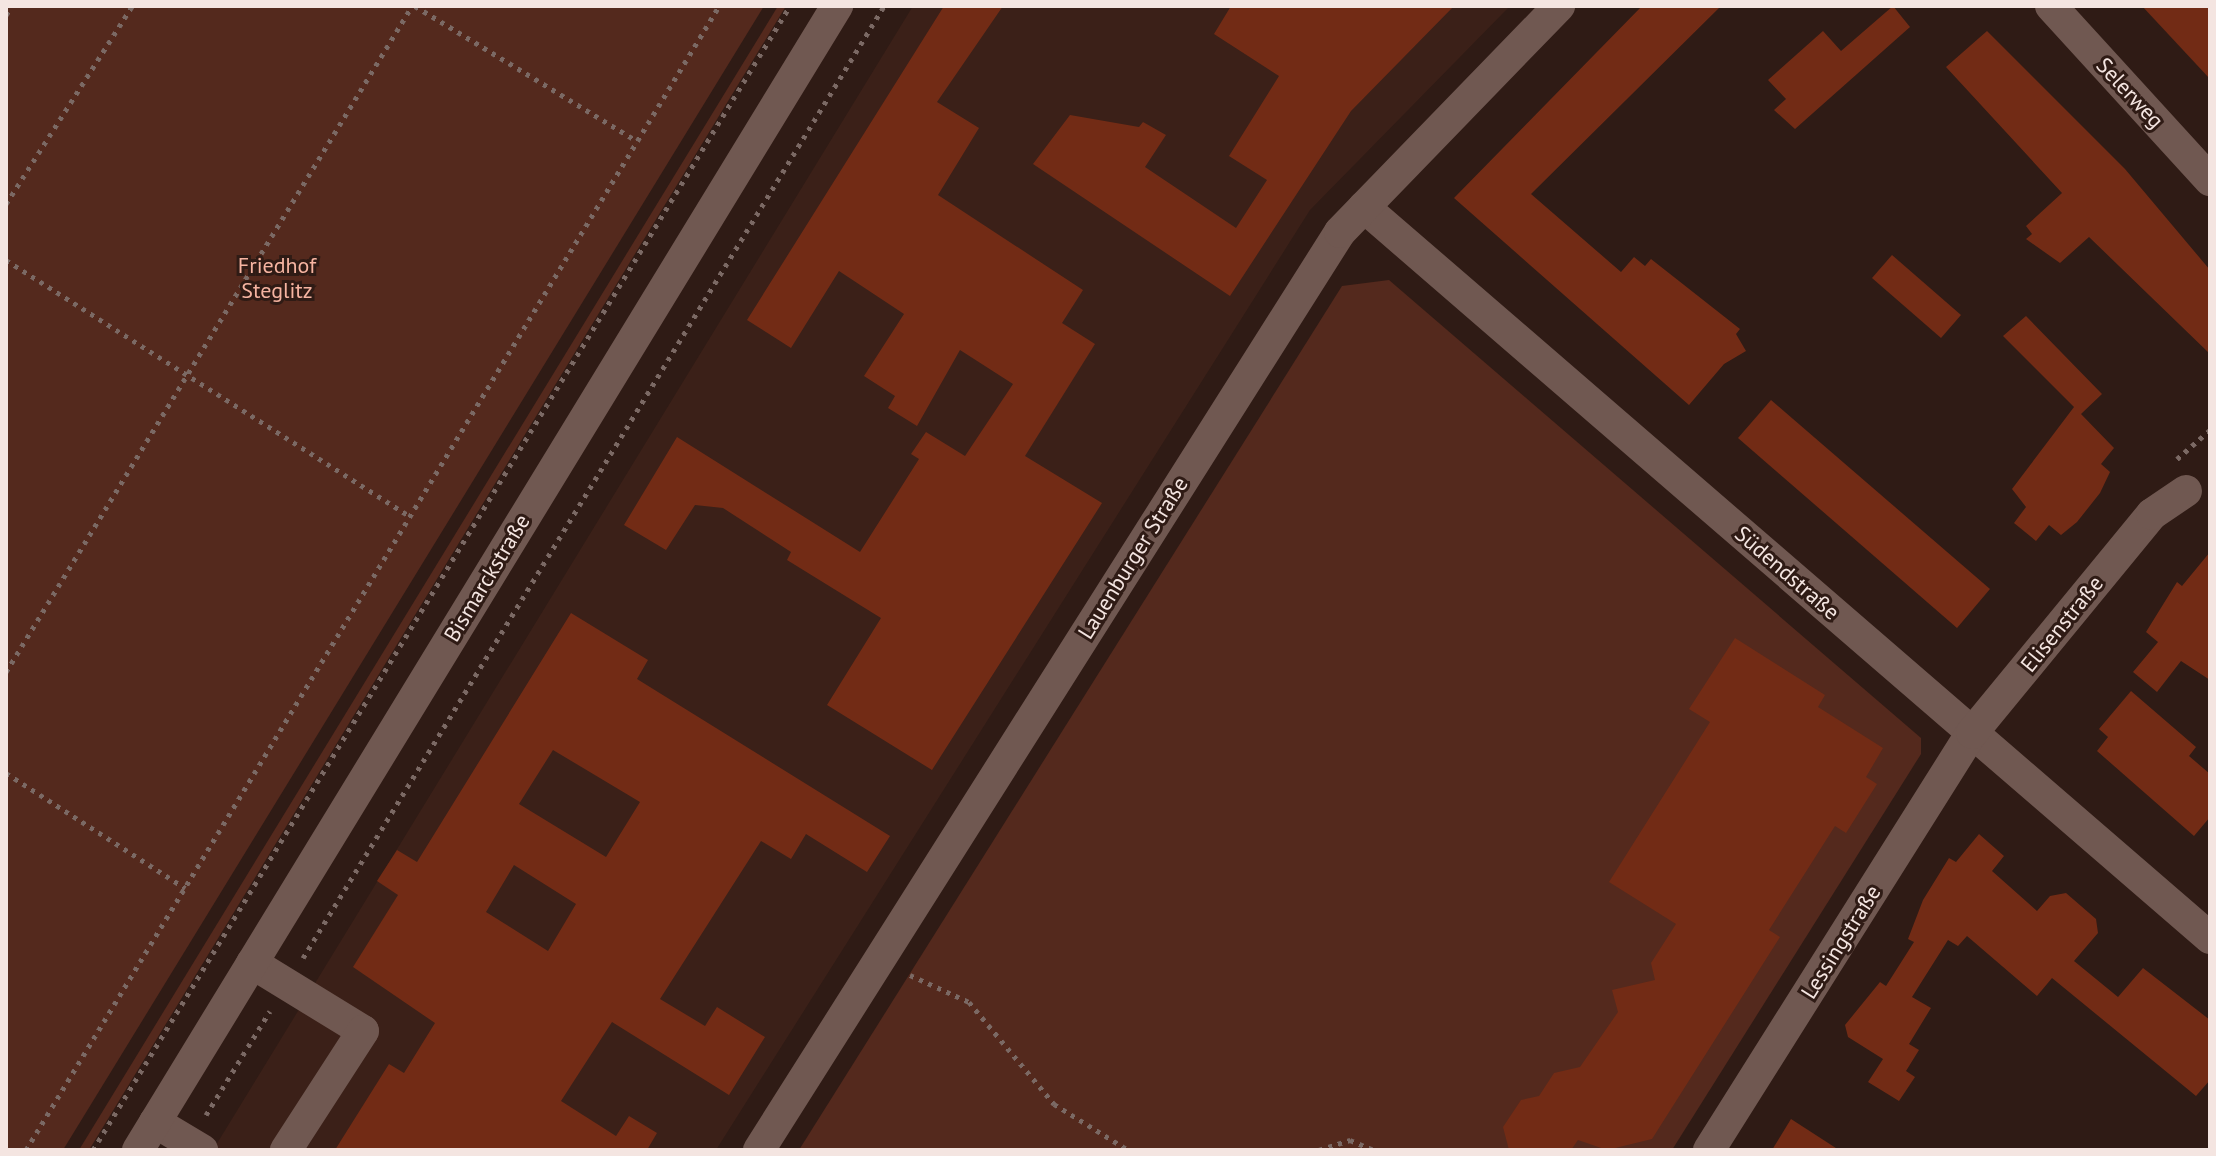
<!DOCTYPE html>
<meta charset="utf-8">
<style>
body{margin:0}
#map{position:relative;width:2216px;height:1156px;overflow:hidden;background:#2f1b15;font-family:"PT Sans",sans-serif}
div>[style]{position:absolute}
.built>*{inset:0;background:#3b2018}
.green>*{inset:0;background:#54291d}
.building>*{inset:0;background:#722b15}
.path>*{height:5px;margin-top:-2.5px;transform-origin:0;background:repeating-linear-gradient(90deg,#7b6964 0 4px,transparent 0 10px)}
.minor>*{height:32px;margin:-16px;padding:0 16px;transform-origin:16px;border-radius:16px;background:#705851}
span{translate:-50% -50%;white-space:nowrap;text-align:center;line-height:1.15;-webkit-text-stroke:6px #2f1b15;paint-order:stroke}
.street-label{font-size:22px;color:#f4e5e1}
.park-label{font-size:22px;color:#f6b4a1}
.frame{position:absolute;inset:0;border:8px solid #f4e5e1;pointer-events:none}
</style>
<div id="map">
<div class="built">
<i style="clip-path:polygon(913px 6px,1510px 6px,1310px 210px,716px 1150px,213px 1150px)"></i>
</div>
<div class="green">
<i style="clip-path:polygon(6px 6px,764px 6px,63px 1150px,6px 1150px)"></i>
<i style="clip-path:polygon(778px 6px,786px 6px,89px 1150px,79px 1150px)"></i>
<i style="clip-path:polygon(1389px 280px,1921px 738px,1921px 754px,1672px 1150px,799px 1150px,1342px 286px)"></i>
</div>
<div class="building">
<i style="clip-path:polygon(944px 6px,1003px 6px,937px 102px,979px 128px,938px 195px,1083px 290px,1062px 323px,1095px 344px,1025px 456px,1102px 503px,932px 770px,827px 705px,881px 618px,787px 560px,791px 552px,723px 508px,695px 505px,666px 550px,624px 525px,677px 437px,860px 552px,919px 459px,911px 454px,926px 432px,965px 456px,1013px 384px,960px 350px,917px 426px,888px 408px,895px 396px,864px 376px,904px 314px,839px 271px,791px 348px,747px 320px)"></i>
<i style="clip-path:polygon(1231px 6px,1454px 6px,1351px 111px,1230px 296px,1033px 164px,1070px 115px,1139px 127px,1143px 122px,1166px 135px,1145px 167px,1236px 228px,1267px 180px,1229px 156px,1279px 76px,1214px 34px)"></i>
<i style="clip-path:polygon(1642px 6px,1721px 6px,1531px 194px,1621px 272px,1634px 257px,1645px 266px,1651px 259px,1740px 329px,1736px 334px,1746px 351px,1724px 364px,1689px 405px,1454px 198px)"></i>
<i style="clip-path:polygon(1893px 6px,1910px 27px,1795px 129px,1774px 110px,1786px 99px,1768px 80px,1823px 31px,1841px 51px)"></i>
<i style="clip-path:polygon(2142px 6px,2210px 6px,2210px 79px)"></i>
<i style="clip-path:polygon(1987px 31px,2125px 169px,2210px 270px,2210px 354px,2089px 237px,2060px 263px,2026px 239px,2032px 234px,2026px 226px,2062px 193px,1946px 67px)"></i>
<i style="clip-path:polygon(1892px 255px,1961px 315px,1941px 338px,1872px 278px)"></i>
<i style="clip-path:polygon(2026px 316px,2102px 394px,2081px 414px,2114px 448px,2101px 464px,2110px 472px,2100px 493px,2077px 522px,2061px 535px,2049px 525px,2036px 541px,2014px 523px,2026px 507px,2012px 489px,2074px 407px,2003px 336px)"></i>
<i style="clip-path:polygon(1771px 400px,1990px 589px,1957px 628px,1738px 438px)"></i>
<i style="clip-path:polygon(2210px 552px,2210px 680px,2181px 661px,2157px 692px,2133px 672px,2158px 642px,2146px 632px,2177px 582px,2182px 586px)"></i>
<i style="clip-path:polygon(evenodd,571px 613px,648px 660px,637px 679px,890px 836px,867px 872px,806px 834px,791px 859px,761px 841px,660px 999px,705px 1026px,717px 1007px,765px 1037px,729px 1095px,612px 1022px,561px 1101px,616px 1136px,629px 1116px,657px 1133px,647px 1150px,335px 1150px,389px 1064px,404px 1073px,435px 1023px,353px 967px,398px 895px,377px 881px,397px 850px,417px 862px,571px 613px,553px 750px,640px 802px,606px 857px,519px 804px,553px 750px,571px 613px,514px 865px,576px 904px,548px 951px,486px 912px,514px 865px)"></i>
<i style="clip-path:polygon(1735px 638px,1825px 695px,1818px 707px,1883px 748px,1866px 777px,1877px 784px,1846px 833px,1835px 826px,1769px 930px,1780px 937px,1652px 1139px,1607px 1150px,1578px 1140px,1571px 1150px,1509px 1150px,1503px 1127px,1521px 1100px,1539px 1096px,1554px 1073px,1580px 1067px,1618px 1012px,1612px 990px,1655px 980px,1651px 963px,1676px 924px,1609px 882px,1710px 722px,1689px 709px)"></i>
<i style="clip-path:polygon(2131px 691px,2196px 747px,2189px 756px,2210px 774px,2210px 817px,2194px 836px,2097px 751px,2108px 737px,2099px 729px)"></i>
<i style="clip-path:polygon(1979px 834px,2004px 856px,1992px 871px,2037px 911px,2050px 896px,2066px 893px,2096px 919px,2098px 933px,2074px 961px,2118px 997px,2143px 968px,2210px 1020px,2210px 1080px,2196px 1096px,2052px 978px,2037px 996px,1967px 936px,1958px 946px,1948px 940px,1912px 997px,1931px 1008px,1909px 1044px,1919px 1050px,1906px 1071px,1915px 1077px,1899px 1101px,1868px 1082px,1883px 1059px,1848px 1037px,1845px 1025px,1880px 982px,1886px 986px,1914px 942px,1908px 939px,1923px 900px,1949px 858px,1956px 862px)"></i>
<i style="clip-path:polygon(1791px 1119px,1839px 1150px,1772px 1150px)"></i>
</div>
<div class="path">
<i style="left:415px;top:6px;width:260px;rotate:31.3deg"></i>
<i style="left:6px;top:15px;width:11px;rotate:-56deg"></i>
<i style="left:6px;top:204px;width:235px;rotate:-57.5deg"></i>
<i style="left:6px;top:260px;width:478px;rotate:32.4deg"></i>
<i style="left:2177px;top:459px;width:44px;rotate:-41.3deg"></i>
<i style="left:6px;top:672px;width:780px;rotate:-58.63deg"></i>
<i style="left:6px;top:773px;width:213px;rotate:32.7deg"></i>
<i style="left:303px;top:958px;width:1115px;rotate:-58.6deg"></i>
<i style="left:910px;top:975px;width:65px;rotate:24.6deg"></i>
<i style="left:969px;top:1002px;width:133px;rotate:50.2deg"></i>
<i style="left:1054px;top:1104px;width:87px;rotate:31.9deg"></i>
<i style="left:206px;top:1115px;width:122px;rotate:-58.4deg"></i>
<i style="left:26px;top:1150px;width:1338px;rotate:-58.79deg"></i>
<i style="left:93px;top:1150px;width:1340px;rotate:-58.65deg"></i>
<i style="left:1319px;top:1150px;width:33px;rotate:-18deg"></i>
<i style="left:1350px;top:1140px;width:26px;rotate:23deg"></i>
</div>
<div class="minor">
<i style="left:2051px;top:6px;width:236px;rotate:47.6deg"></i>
<i style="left:1364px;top:207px;width:1118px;rotate:40.83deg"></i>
<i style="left:252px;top:963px;width:130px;rotate:31.5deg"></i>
<i style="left:363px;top:1031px;width:142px;rotate:122.9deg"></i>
<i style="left:155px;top:1122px;width:55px;rotate:30.8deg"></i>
<i style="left:138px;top:1150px;width:1341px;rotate:-58.57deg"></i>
<i style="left:759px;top:1150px;width:1086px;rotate:-57.67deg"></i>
<i style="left:1340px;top:232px;width:315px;rotate:-45.9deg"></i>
<i style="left:1709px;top:1150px;width:493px;rotate:-57.8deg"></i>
<i style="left:1972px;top:733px;width:283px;rotate:-50.6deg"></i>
<i style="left:2152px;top:514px;width:41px;rotate:-34.1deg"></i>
</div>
<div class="street-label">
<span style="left:2130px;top:93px;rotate:47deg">Selerweg</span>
<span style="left:1133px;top:558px;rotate:-58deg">Lauenburger Straße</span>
<span style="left:1787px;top:573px;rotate:41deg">Südendstraße</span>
<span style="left:487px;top:578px;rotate:-59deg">Bismarckstraße</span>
<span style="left:2062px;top:624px;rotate:-51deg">Elisenstraße</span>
<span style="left:1841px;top:942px;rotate:-58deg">Lessingstraße</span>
</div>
<div class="park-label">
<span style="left:277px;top:278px">Friedhof<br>Steglitz</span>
</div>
<div class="frame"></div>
</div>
